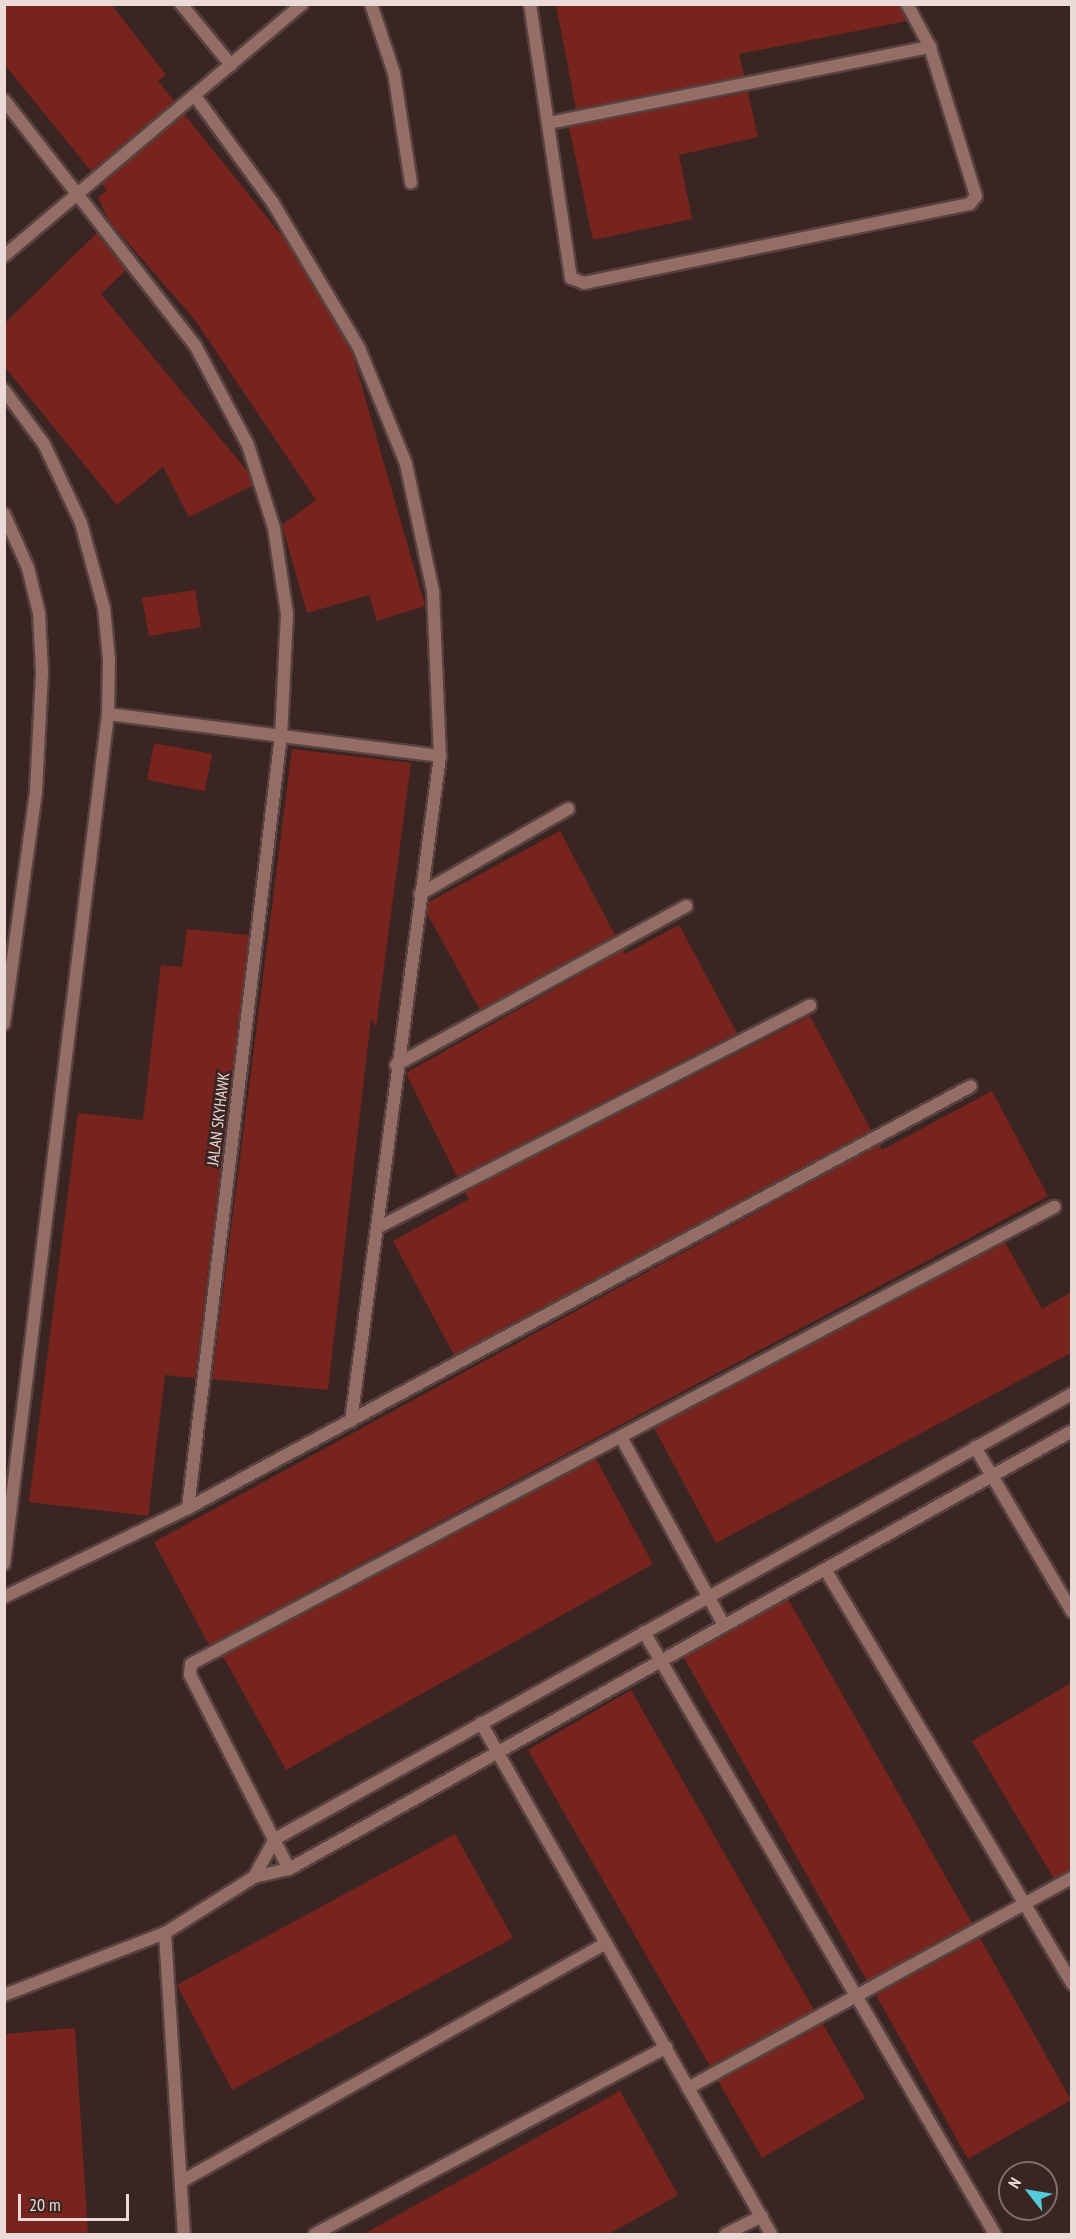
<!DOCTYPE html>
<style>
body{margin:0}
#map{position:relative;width:1076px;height:2239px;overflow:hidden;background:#3b2522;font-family:"PT Sans Narrow",sans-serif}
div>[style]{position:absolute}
.building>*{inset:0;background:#77241e}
.roads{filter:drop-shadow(2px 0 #57423f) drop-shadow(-2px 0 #57423f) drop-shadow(0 2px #57423f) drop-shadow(0 -2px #57423f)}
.minor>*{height:12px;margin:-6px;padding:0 6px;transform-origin:6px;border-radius:6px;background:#956d67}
.tertiary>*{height:12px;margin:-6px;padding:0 6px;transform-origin:6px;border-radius:6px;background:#956d67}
span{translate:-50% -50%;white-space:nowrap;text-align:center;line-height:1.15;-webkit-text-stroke:5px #3b2522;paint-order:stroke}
.street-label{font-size:16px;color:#eadbd9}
.frame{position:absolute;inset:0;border:6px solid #eadbd9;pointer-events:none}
.north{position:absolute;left:998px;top:2161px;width:60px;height:60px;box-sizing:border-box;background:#3b2522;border:2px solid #816e6b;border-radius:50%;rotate:301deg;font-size:16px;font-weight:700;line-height:24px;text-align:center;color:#eadbd9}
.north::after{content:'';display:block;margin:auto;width:21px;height:27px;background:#53cbdb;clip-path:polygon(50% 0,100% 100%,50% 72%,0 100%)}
.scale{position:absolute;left:18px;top:2194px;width:111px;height:27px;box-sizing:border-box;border:3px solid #eadbd9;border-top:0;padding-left:8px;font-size:18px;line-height:21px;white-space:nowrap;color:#eadbd9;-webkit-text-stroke:4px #3b2522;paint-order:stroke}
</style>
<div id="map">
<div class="building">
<i style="clip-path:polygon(4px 4px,111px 4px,166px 75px,158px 81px,174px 101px,91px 171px,4px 64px)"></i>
<i style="clip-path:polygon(556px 4px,899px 4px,907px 21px,739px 54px,744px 76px,576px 109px)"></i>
<i style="clip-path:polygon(748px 92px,758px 137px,679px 155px,692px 219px,593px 240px,569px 127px)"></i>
<i style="clip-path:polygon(184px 114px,286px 241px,352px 352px,425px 606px,377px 621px,369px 595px,307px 613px,282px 525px,316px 500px,195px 320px,109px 221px,98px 197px,107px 190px,102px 184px)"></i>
<i style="clip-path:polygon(97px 233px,126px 270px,101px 294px,248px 472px,252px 486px,189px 517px,163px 467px,117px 505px,4px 366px,4px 324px)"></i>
<i style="clip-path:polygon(195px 590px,201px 627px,149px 636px,142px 598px)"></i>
<i style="clip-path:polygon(154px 743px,212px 754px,205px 791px,147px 780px)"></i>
<i style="clip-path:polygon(292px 749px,411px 763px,376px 1027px,371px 1018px,328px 1390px,212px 1379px)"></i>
<i style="clip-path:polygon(560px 831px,615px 935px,480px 1010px,427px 913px,429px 902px)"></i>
<i style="clip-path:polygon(679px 925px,737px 1033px,457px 1177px,406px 1073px,623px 950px,625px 954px)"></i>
<i style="clip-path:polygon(187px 929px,249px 935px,195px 1378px,165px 1375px,148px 1516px,29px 1502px,78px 1113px,143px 1120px,161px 965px,182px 967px)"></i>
<i style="clip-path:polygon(810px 1016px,871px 1130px,454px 1355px,393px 1241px,469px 1199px,465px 1192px)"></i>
<i style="clip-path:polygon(992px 1091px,1048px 1196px,209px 1645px,154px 1542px,879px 1145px,882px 1150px)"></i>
<i style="clip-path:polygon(1005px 1242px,1042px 1309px,1071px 1292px,1071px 1353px,716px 1543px,654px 1428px)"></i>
<i style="clip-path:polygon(596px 1459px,653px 1564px,286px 1770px,223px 1656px)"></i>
<i style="clip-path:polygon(788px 1599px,972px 1923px,867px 1981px,684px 1658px)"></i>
<i style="clip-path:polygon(1071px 1683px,1071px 1870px,1054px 1879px,972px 1741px)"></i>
<i style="clip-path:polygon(631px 1690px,814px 2010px,710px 2066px,528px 1750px)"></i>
<i style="clip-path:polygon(455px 1834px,513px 1938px,232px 2090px,177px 1985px)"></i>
<i style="clip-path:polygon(980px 1938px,1071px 2100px,968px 2159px,876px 1995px)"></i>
<i style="clip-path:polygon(823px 2024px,865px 2098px,762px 2158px,718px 2081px)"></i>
<i style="clip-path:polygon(75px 2028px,88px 2235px,4px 2235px,4px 2034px)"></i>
<i style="clip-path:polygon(620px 2091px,678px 2195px,643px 2215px,607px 2235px,362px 2235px)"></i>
</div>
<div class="roads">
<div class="minor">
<i style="left:181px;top:4px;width:79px;rotate:50.7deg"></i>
<i style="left:371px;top:4px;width:73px;rotate:71.6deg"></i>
<i style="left:394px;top:73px;width:111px;rotate:81.2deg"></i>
<i style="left:530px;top:4px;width:277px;rotate:81.5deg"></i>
<i style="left:571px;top:278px;width:14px;rotate:21deg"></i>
<i style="left:584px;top:283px;width:394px;rotate:-11.6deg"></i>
<i style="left:970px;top:204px;width:10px;rotate:-53deg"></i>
<i style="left:976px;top:196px;width:156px;rotate:-107.2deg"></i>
<i style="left:930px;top:47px;width:49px;rotate:-118.1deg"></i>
<i style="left:195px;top:96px;width:132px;rotate:53.9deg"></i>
<i style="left:273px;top:203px;width:169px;rotate:59.3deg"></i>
<i style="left:359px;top:348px;width:125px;rotate:67.9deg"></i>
<i style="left:406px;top:464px;width:130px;rotate:78deg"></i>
<i style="left:433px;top:591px;width:165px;rotate:87.6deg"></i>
<i style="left:440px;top:756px;width:671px;rotate:97.62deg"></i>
<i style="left:4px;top:100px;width:311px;rotate:52.1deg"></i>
<i style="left:195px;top:345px;width:113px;rotate:62.1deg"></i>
<i style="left:248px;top:445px;width:87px;rotate:72.6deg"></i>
<i style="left:274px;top:528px;width:87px;rotate:81.4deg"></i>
<i style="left:287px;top:614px;width:121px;rotate:92.8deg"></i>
<i style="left:281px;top:735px;width:779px;rotate:96.86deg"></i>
<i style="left:549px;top:123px;width:389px;rotate:-11.3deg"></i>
<i style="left:4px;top:256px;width:390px;rotate:-40.2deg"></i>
<i style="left:4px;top:390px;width:67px;rotate:53.5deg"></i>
<i style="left:44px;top:444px;width:87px;rotate:64.9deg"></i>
<i style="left:81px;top:523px;width:88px;rotate:74.9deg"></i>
<i style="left:104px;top:608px;width:51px;rotate:84.4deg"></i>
<i style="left:109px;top:659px;width:55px;rotate:91deg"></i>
<i style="left:108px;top:714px;width:856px;rotate:96.98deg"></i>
<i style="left:108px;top:714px;width:335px;rotate:7.2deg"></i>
<i style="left:420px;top:894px;width:171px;rotate:-29.9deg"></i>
<i style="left:396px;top:1065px;width:331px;rotate:-28.7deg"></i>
<i style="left:377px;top:1228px;width:487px;rotate:-27.2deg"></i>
<i style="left:622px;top:1439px;width:212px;rotate:61.3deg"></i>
<i style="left:975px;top:1447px;width:191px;rotate:59.5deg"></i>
<i style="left:825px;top:1569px;width:483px;rotate:59.2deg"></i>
<i style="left:4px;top:1597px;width:204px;rotate:-25.8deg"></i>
<i style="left:188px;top:1508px;width:889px;rotate:-28.32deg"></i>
<i style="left:644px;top:1632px;width:697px;rotate:59.76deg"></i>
<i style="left:481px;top:1723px;width:588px;rotate:60.42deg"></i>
<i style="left:289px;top:1869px;width:218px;rotate:-117deg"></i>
<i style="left:190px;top:1675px;width:11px;rotate:-85deg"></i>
<i style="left:191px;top:1664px;width:977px;rotate:-27.9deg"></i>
<i style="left:254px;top:1877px;width:43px;rotate:-61.1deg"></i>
<i style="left:275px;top:1839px;width:913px;rotate:-29.18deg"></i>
<i style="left:165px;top:1933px;width:302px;rotate:86.4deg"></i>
<i style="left:4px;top:1995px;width:173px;rotate:-21.1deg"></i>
<i style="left:165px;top:1933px;width:105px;rotate:-32.2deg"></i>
<i style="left:254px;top:1877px;width:36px;rotate:-13deg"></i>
<i style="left:289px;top:1869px;width:897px;rotate:-29.22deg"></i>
<i style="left:688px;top:2088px;width:438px;rotate:-28.7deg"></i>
<i style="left:184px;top:2180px;width:484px;rotate:-29.3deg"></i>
<i style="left:315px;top:2234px;width:398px;rotate:-28deg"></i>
<i style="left:726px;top:2234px;width:40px;rotate:-26.6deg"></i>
</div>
<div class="tertiary">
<i style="left:4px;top:514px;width:59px;rotate:66deg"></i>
<i style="left:28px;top:568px;width:46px;rotate:76.3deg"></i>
<i style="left:39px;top:613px;width:60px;rotate:87.1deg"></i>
<i style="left:42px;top:673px;width:119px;rotate:92.9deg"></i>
<i style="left:36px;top:792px;width:234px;rotate:97.9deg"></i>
</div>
</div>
<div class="street-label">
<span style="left:218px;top:1119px;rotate:-83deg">JALAN SKYHAWK</span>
</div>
<div class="frame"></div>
<div class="north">N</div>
<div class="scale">20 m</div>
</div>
